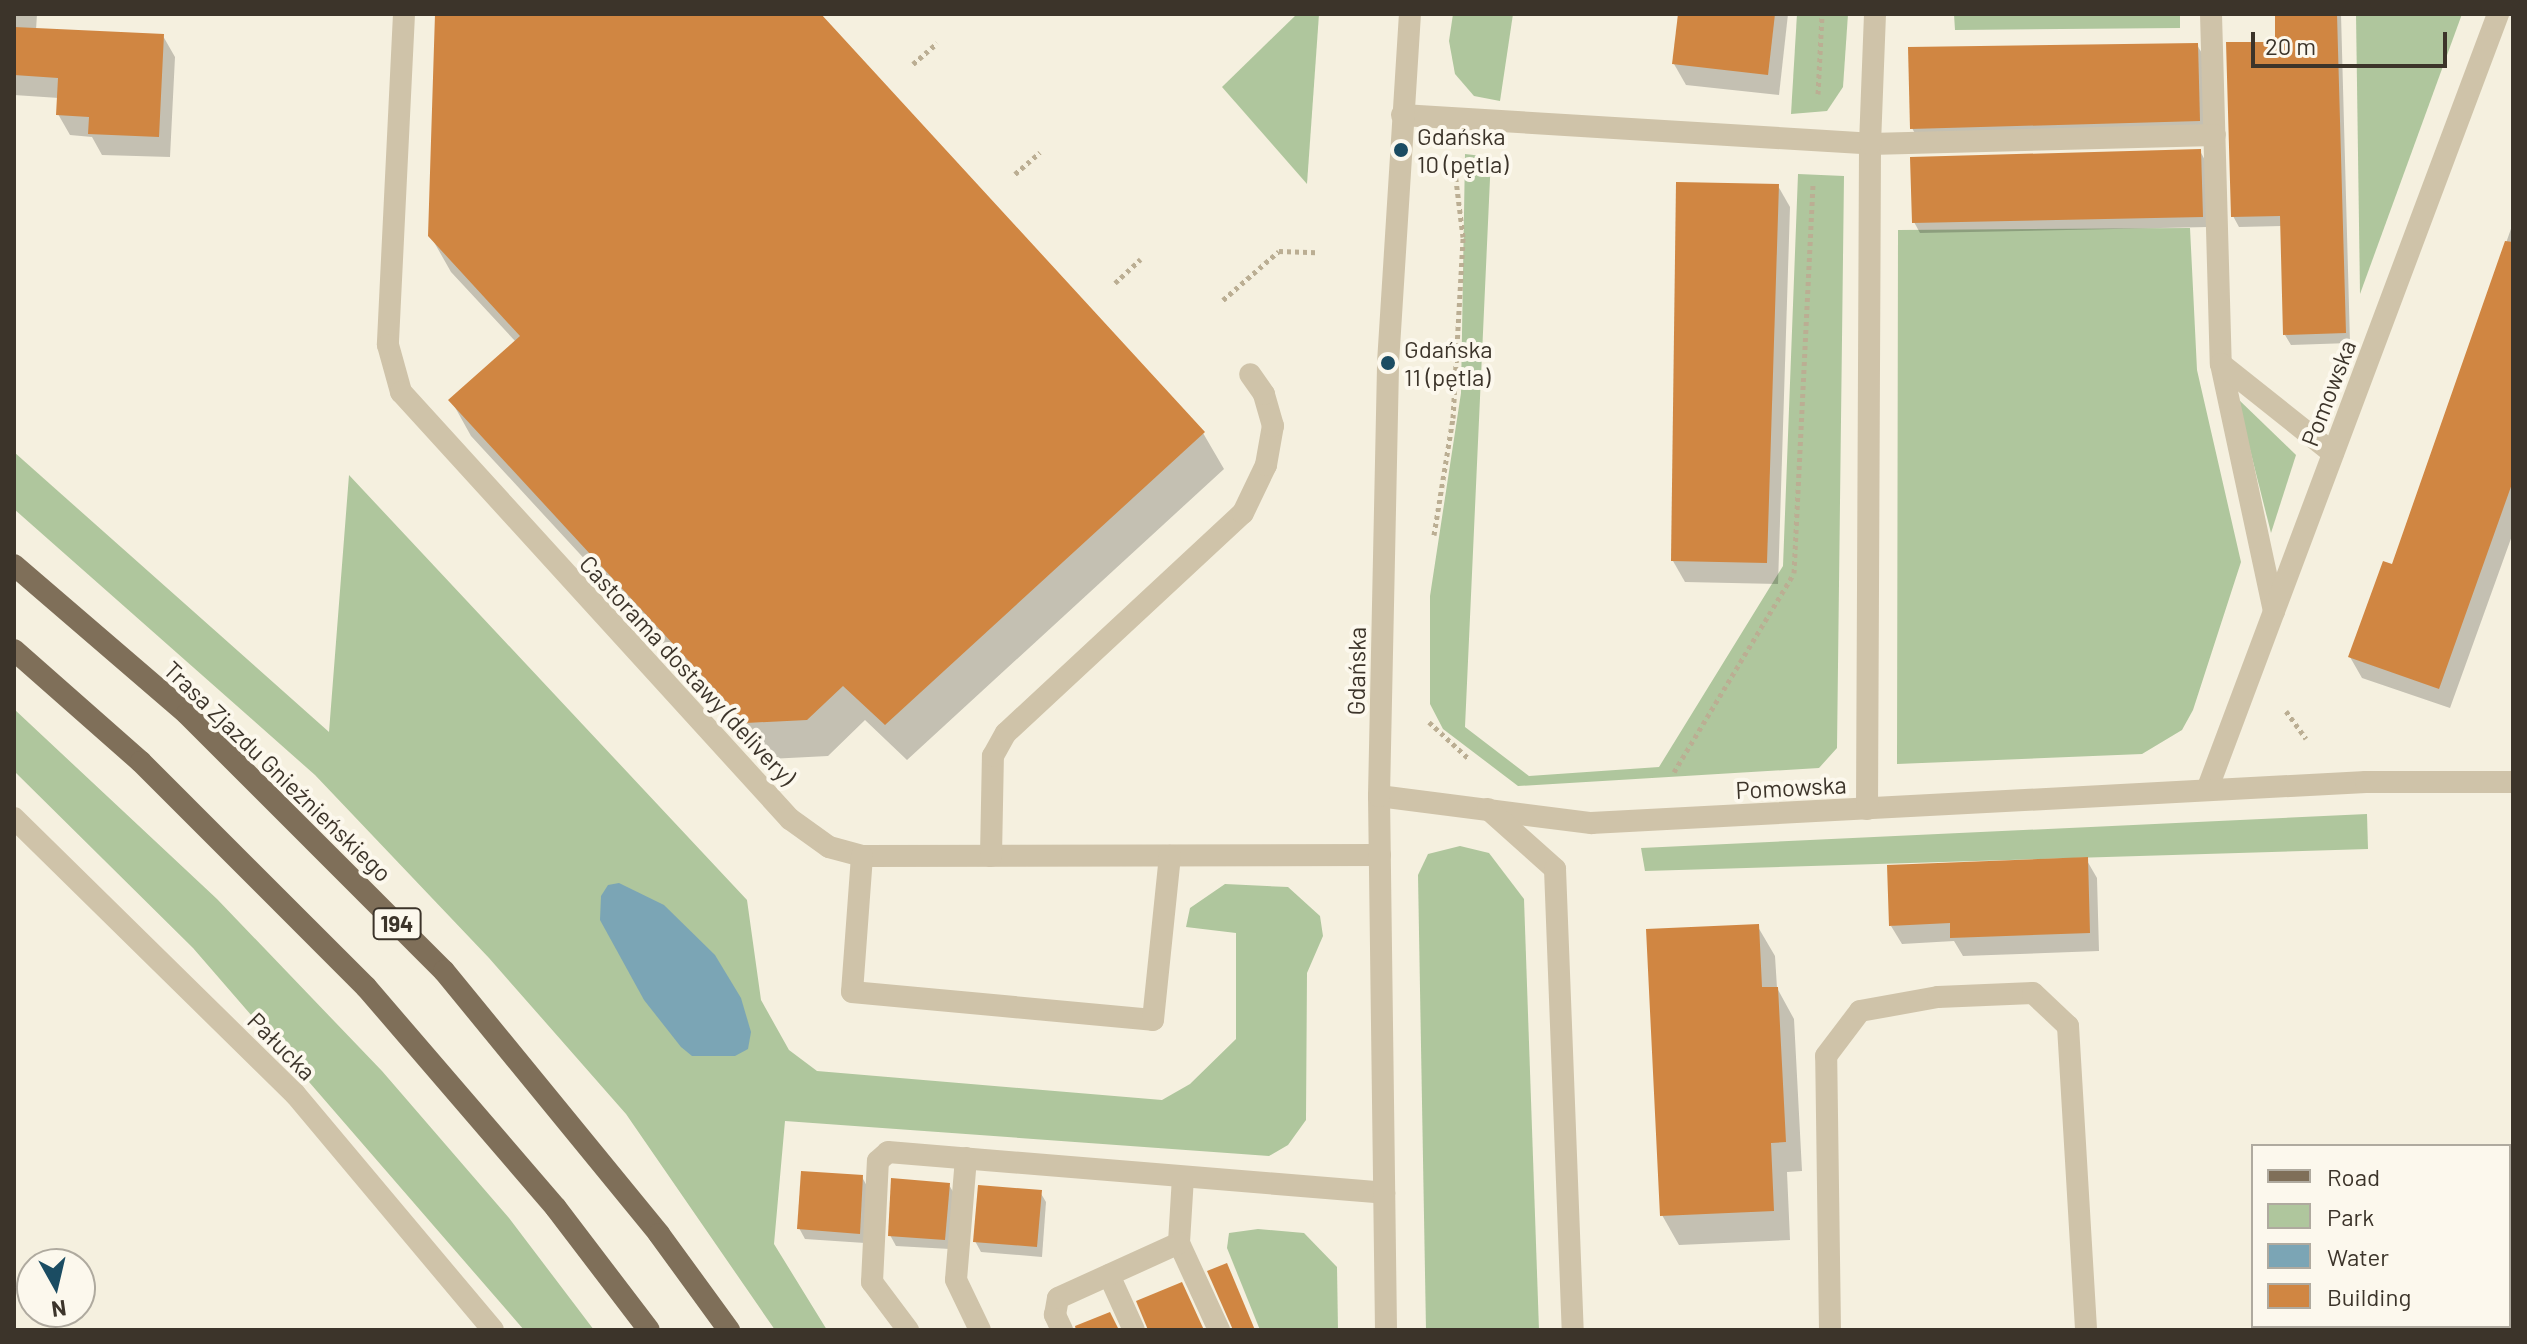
<!DOCTYPE html>
<meta charset="utf-8">
<style>
body{margin:0}
#map{position:relative;width:2527px;height:1344px;overflow:hidden;background:#f5f0df;font-family:Barlow,sans-serif}
div>[style]{position:absolute}
.green>*{inset:0;background:#afc69d}
.water>*{inset:0;background:#7ba5b5}
.shadow>*{inset:0;background:#0003}
.building>*{inset:0;background:#d08642}
.path>*{height:5px;margin-top:-2.5px;transform-origin:0;background:repeating-linear-gradient(90deg,#bbae93 0 4px,transparent 0 8px)}
.service>*{height:22px;margin:-11px;padding:0 11px;transform-origin:11px;border-radius:11px;background:#cfc3a9}
.minor>*{height:22px;margin:-11px;padding:0 11px;transform-origin:11px;border-radius:11px;background:#cfc3a9}
.tertiary>*{height:22px;margin:-11px;padding:0 11px;transform-origin:11px;border-radius:11px;background:#cfc3a9}
.primary>*{height:22px;margin:-11px;padding:0 11px;transform-origin:11px;border-radius:11px;background:#7f6f59}
.dots>*{width:22px;height:22px;translate:-50% -50%;box-sizing:border-box;border:4px solid #fcf8ed;border-radius:50%}
span{translate:-50% -50%;white-space:nowrap;text-align:center;line-height:1.15;-webkit-text-stroke:8px #fcf8ed;paint-order:stroke}
.shield-label span{padding:2px 6px;background:#fcf8ed;border:2px solid;border-radius:6px;-webkit-text-stroke-width:0}
.shield-label{font-size:22px;color:#3c342a;font-weight:700}
.poi-label{font-size:24px;color:#3c342a}
.left{translate:0 -50%;text-align:left}
.street-label{font-size:24px;color:#3c342a}
.frame{position:absolute;inset:0;border:16px solid #3c342a;pointer-events:none}
.legend{position:absolute;left:2251px;top:1144px;width:260px;height:184px;box-sizing:border-box;background:#fcf8ed;border:2px solid #afaa9f;margin:0;padding:10px 14px;list-style:none;font-size:24px;color:#3c342a}
.legend li{display:flex;align-items:center;gap:16px;height:40px}
.legend b{width:40px;border:2px solid #afaa9f}
.north{position:absolute;left:16px;top:1248px;width:80px;height:80px;box-sizing:border-box;background:#fcf8ed;border:2px solid #afaa9f;border-radius:50%;rotate:172deg;font-size:22px;font-weight:700;line-height:32px;text-align:center;color:#3c342a}
.north::after{content:'';display:block;margin:auto;width:28px;height:36px;background:#1b4c62;clip-path:polygon(50% 0,100% 100%,50% 72%,0 100%)}
.scale{position:absolute;left:2251px;top:32px;width:196px;height:36px;box-sizing:border-box;border:4px solid #3c342a;border-top:0;padding-left:10px;font-size:24px;line-height:28px;white-space:nowrap;color:#3c342a;-webkit-text-stroke:6px #fcf8ed;paint-order:stroke}
</style>
<div id="map">
<div class="green">
<i style="clip-path:polygon(1297px 14px,1319px 14px,1307px 184px,1222px 87px)"></i>
<i style="clip-path:polygon(1453px 14px,1513px 14px,1500px 101px,1474px 96px,1455px 74px,1449px 41px)"></i>
<i style="clip-path:polygon(1797px 14px,1848px 14px,1843px 87px,1827px 111px,1791px 114px)"></i>
<i style="clip-path:polygon(1954px 14px,2180px 14px,2180px 28px,1955px 30px)"></i>
<i style="clip-path:polygon(2356px 14px,2462px 14px,2360px 294px)"></i>
<i style="clip-path:polygon(1465px 154px,1491px 157px,1465px 727px,1529px 776px,1659px 767px,1783px 566px,1798px 174px,1844px 176px,1837px 748px,1819px 768px,1518px 786px,1443px 729px,1430px 704px,1430px 596px,1461px 393px)"></i>
<i style="clip-path:polygon(2190px 228px,2197px 370px,2241px 562px,2193px 710px,2182px 730px,2142px 754px,1897px 764px,1898px 230px)"></i>
<i style="clip-path:polygon(2237px 398px,2296px 455px,2271px 533px)"></i>
<i style="clip-path:polygon(14px 452px,329px 732px,349px 475px,747px 900px,761px 1000px,789px 1050px,817px 1071px,1162px 1100px,1190px 1084px,1236px 1039px,1236px 933px,1186px 927px,1190px 908px,1225px 884px,1288px 887px,1320px 916px,1323px 936px,1307px 973px,1306px 1120px,1288px 1145px,1269px 1156px,785px 1121px,774px 1244px,827px 1330px,775px 1330px,626px 1114px,489px 958px,315px 775px,14px 509px)"></i>
<i style="clip-path:polygon(14px 709px,217px 899px,382px 1071px,509px 1218px,594px 1330px,524px 1330px,193px 948px,14px 771px)"></i>
<i style="clip-path:polygon(2367px 814px,2368px 849px,1645px 871px,1641px 848px)"></i>
<i style="clip-path:polygon(1460px 846px,1489px 853px,1524px 899px,1539px 1330px,1426px 1330px,1418px 875px,1428px 854px)"></i>
<i style="clip-path:polygon(1258px 1229px,1304px 1233px,1337px 1267px,1338px 1330px,1260px 1330px,1227px 1248px,1229px 1233px)"></i>
</div>
<div class="water">
<i style="clip-path:polygon(619px 883px,664px 905px,715px 955px,741px 998px,751px 1032px,748px 1049px,735px 1056px,692px 1056px,681px 1047px,644px 1000px,600px 920px,601px 896px,608px 885px)"></i>
</div>
<div class="shadow">
<i style="clip-path:polygon(14px 14px,37px 14px,36px 30px,163px 36px,175px 57px,170px 157px,102px 155px,92px 137px,70px 135px,58px 114px,59px 98px,14px 95px)"></i>
<i style="clip-path:polygon(437px 14px,819px 14px,1203px 433px,1224px 469px,907px 760px,865px 720px,828px 756px,769px 759px,471px 436px,451px 400px,516px 342px,451px 272px,430px 235px)"></i>
<i style="clip-path:polygon(1680px 14px,1788px 14px,1779px 95px,1686px 85px,1674px 64px)"></i>
<i style="clip-path:polygon(2277px 14px,2341px 14px,2350px 343px,2291px 345px,2285px 335px,2282px 226px,2239px 227px,2233px 216px,2278px 44px)"></i>
<i style="clip-path:polygon(2197px 45px,2203px 55px,2205px 131px,1918px 139px,1912px 128px)"></i>
<i style="clip-path:polygon(2200px 151px,2206px 162px,2208px 227px,1920px 233px,1914px 222px)"></i>
<i style="clip-path:polygon(1778px 186px,1790px 207px,1778px 584px,1685px 582px,1673px 561px)"></i>
<i style="clip-path:polygon(2513px 223px,2513px 533px,2450px 708px,2362px 678px,2350px 657px,2393px 566px)"></i>
<i style="clip-path:polygon(2086px 859px,2097px 878px,2099px 951px,1963px 956px,1954px 941px,1902px 944px,1891px 926px)"></i>
<i style="clip-path:polygon(1758px 927px,1775px 956px,1777px 988px,1794px 1019px,1802px 1171px,1787px 1172px,1790px 1240px,1679px 1245px,1662px 1215px)"></i>
<i style="clip-path:polygon(862px 1177px,868px 1188px,865px 1243px,805px 1239px,799px 1228px)"></i>
<i style="clip-path:polygon(949px 1185px,955px 1195px,950px 1249px,896px 1246px,890px 1235px)"></i>
<i style="clip-path:polygon(1040px 1192px,1046px 1202px,1042px 1257px,981px 1252px,975px 1241px)"></i>
</div>
<div class="building">
<i style="clip-path:polygon(435px 14px,821px 14px,1205px 432px,885px 725px,843px 686px,807px 720px,746px 723px,448px 400px,520px 336px,428px 236px)"></i>
<i style="clip-path:polygon(1678px 14px,1775px 14px,1768px 75px,1672px 64px)"></i>
<i style="clip-path:polygon(2275px 14px,2337px 14px,2346px 333px,2283px 335px,2280px 216px,2231px 217px,2226px 42px,2275px 42px)"></i>
<i style="clip-path:polygon(14px 27px,164px 34px,159px 137px,88px 134px,89px 117px,56px 115px,58px 78px,14px 75px)"></i>
<i style="clip-path:polygon(2198px 43px,2200px 121px,1910px 129px,1908px 47px)"></i>
<i style="clip-path:polygon(2201px 149px,2203px 217px,1912px 223px,1910px 157px)"></i>
<i style="clip-path:polygon(1676px 182px,1779px 184px,1767px 563px,1671px 561px)"></i>
<i style="clip-path:polygon(2505px 241px,2513px 242px,2513px 481px,2439px 689px,2348px 657px,2383px 561px,2392px 564px)"></i>
<i style="clip-path:polygon(2088px 857px,2090px 933px,1950px 938px,1950px 923px,1889px 926px,1887px 865px)"></i>
<i style="clip-path:polygon(1759px 924px,1762px 987px,1778px 987px,1786px 1142px,1771px 1143px,1774px 1211px,1660px 1216px,1646px 929px)"></i>
<i style="clip-path:polygon(801px 1171px,863px 1175px,860px 1234px,797px 1229px)"></i>
<i style="clip-path:polygon(891px 1178px,950px 1183px,945px 1240px,888px 1236px)"></i>
<i style="clip-path:polygon(978px 1185px,1042px 1190px,1037px 1247px,973px 1242px)"></i>
<i style="clip-path:polygon(1227px 1263px,1255px 1330px,1233px 1330px,1207px 1271px)"></i>
<i style="clip-path:polygon(1182px 1282px,1204px 1330px,1148px 1330px,1136px 1301px)"></i>
<i style="clip-path:polygon(1110px 1312px,1119px 1330px,1076px 1330px,1075px 1326px)"></i>
</div>
<div class="path">
<i style="left:913px;top:64px;width:32px;rotate:-41deg"></i>
<i style="left:1818px;top:94px;width:80px;rotate:-87.1deg"></i>
<i style="left:1015px;top:174px;width:33px;rotate:-41deg"></i>
<i style="left:1115px;top:283px;width:35px;rotate:-43deg"></i>
<i style="left:1223px;top:300px;width:74px;rotate:-41.2deg"></i>
<i style="left:1279px;top:251px;width:37px;rotate:2deg"></i>
<i style="left:1434px;top:535px;width:119px;rotate:-80.8deg"></i>
<i style="left:1453px;top:418px;width:181px;rotate:-86.8deg"></i>
<i style="left:1463px;top:237px;width:74px;rotate:-97deg"></i>
<i style="left:2286px;top:711px;width:34px;rotate:54deg"></i>
<i style="left:1429px;top:722px;width:53px;rotate:42.7deg"></i>
<i style="left:1674px;top:772px;width:232px;rotate:-58.9deg"></i>
<i style="left:1794px;top:573px;width:389px;rotate:-87.2deg"></i>
</div>
<div class="service">
<i style="left:404px;top:14px;width:331px;rotate:92.8deg"></i>
<i style="left:388px;top:345px;width:49px;rotate:74.5deg"></i>
<i style="left:401px;top:392px;width:578px;rotate:47.67deg"></i>
<i style="left:790px;top:819px;width:48px;rotate:35.7deg"></i>
<i style="left:829px;top:847px;width:34px;rotate:15deg"></i>
<i style="left:862px;top:856px;width:518px;rotate:-0.11deg"></i>
<i style="left:2211px;top:14px;width:350px;rotate:88.4deg"></i>
<i style="left:2221px;top:364px;width:253px;rotate:77.9deg"></i>
<i style="left:1402px;top:115px;width:469px;rotate:3.5deg"></i>
<i style="left:1870px;top:144px;width:345px;rotate:-1.5deg"></i>
<i style="left:2221px;top:364px;width:143px;rotate:38.5deg"></i>
<i style="left:862px;top:856px;width:136px;rotate:94.2deg"></i>
<i style="left:852px;top:992px;width:302px;rotate:5.3deg"></i>
<i style="left:1153px;top:1020px;width:165px;rotate:-84.1deg"></i>
<i style="left:991px;top:856px;width:100px;rotate:-88.9deg"></i>
<i style="left:993px;top:756px;width:26px;rotate:-61deg"></i>
<i style="left:1006px;top:733px;width:323px;rotate:-42.9deg"></i>
<i style="left:1243px;top:513px;width:53px;rotate:-64.4deg"></i>
<i style="left:1266px;top:465px;width:40px;rotate:-80deg"></i>
<i style="left:1273px;top:426px;width:33px;rotate:-106deg"></i>
<i style="left:1264px;top:394px;width:24px;rotate:-125deg"></i>
<i style="left:966px;top:1158px;width:122px;rotate:94.7deg"></i>
<i style="left:956px;top:1280px;width:55px;rotate:64.4deg"></i>
<i style="left:1183px;top:1177px;width:66px;rotate:93.5deg"></i>
<i style="left:1179px;top:1243px;width:96px;rotate:65.3deg"></i>
<i style="left:1109px;top:1275px;width:60px;rotate:65.6deg"></i>
<i style="left:908px;top:1330px;width:60px;rotate:-126.9deg"></i>
<i style="left:872px;top:1282px;width:121px;rotate:-87.2deg"></i>
<i style="left:878px;top:1161px;width:13px;rotate:-42deg"></i>
<i style="left:888px;top:1152px;width:498px;rotate:4.7deg"></i>
<i style="left:1062px;top:1330px;width:17px;rotate:-115deg"></i>
<i style="left:1055px;top:1315px;width:17px;rotate:-80deg"></i>
<i style="left:1058px;top:1298px;width:133px;rotate:-24.4deg"></i>
<i style="left:1830px;top:1330px;width:274px;rotate:-90.8deg"></i>
<i style="left:1826px;top:1056px;width:56px;rotate:-52.9deg"></i>
<i style="left:1860px;top:1011px;width:79px;rotate:-10.2deg"></i>
<i style="left:1938px;top:997px;width:95px;rotate:-2.4deg"></i>
<i style="left:2033px;top:993px;width:48px;rotate:43.3deg"></i>
<i style="left:2068px;top:1026px;width:305px;rotate:86.6deg"></i>
</div>
<div class="minor">
<i style="left:2207px;top:790px;width:829px;rotate:-69.44deg"></i>
<i style="left:1379px;top:796px;width:214px;rotate:7.3deg"></i>
<i style="left:1591px;top:823px;width:776px;rotate:-3.03deg"></i>
<i style="left:2366px;top:782px;width:147px"></i>
<i style="left:1488px;top:809px;width:90px;rotate:41.8deg"></i>
<i style="left:1555px;top:869px;width:461px;rotate:87.8deg"></i>
<i style="left:1867px;top:809px;width:665px;rotate:-89.74deg"></i>
<i style="left:1870px;top:144px;width:130px;rotate:-87.8deg"></i>
<i style="left:14px;top:818px;width:394px;rotate:44.5deg"></i>
<i style="left:295px;top:1094px;width:308px;rotate:50deg"></i>
</div>
<div class="tertiary">
<i style="left:1386px;top:1330px;width:534px;rotate:-90.75deg"></i>
<i style="left:1379px;top:796px;width:433px;rotate:-88.8deg"></i>
<i style="left:1388px;top:363px;width:350px;rotate:-86.4deg"></i>
</div>
<div class="primary">
<i style="left:14px;top:565px;width:228px;rotate:40.7deg"></i>
<i style="left:187px;top:714px;width:363px;rotate:45deg"></i>
<i style="left:444px;top:971px;width:340px;rotate:50.7deg"></i>
<i style="left:659px;top:1234px;width:119px;rotate:53.9deg"></i>
<i style="left:14px;top:650px;width:169px;rotate:41.4deg"></i>
<i style="left:141px;top:762px;width:318px;rotate:45deg"></i>
<i style="left:366px;top:987px;width:291px;rotate:49.3deg"></i>
<i style="left:556px;top:1208px;width:153px;rotate:52.7deg"></i>
</div>
<div class="dots">
<i style="left:1401px;top:150px;background:#1b4c62"></i>
<i style="left:1388px;top:363px;background:#1b4c62"></i>
</div>
<div class="shield-label">
<span style="left:397px;top:924px">194</span>
</div>
<div class="poi-label">
<span class="left" style="left:1417px;top:150px">Gdańska<br>10 (pętla)</span>
<span class="left" style="left:1404px;top:363px">Gdańska<br>11 (pętla)</span>
</div>
<div class="street-label">
<span style="left:2328px;top:393px;rotate:-69deg">Pomowska</span>
<span style="left:688px;top:670px;rotate:47deg">Castorama dostawy (delivery)</span>
<span style="left:1356px;top:671px;rotate:-89deg">Gdańska</span>
<span style="left:278px;top:771px;rotate:44deg">Trasa Zjazdu Gnieźnieńskiego</span>
<span style="left:1791px;top:787px;rotate:-3deg">Pomowska</span>
<span style="left:282px;top:1046px;rotate:45deg">Pałucka</span>
</div>
<div class="frame"></div>
<ul class="legend">
<li><b style="height:10px;background:#7f6f59"></b>Road</li>
<li><b style="height:22px;background:#afc69d"></b>Park</li>
<li><b style="height:22px;background:#7ba5b5"></b>Water</li>
<li><b style="height:22px;background:#d08642"></b>Building</li>
</ul>
<div class="north">N</div>
<div class="scale">20 m</div>
</div>
